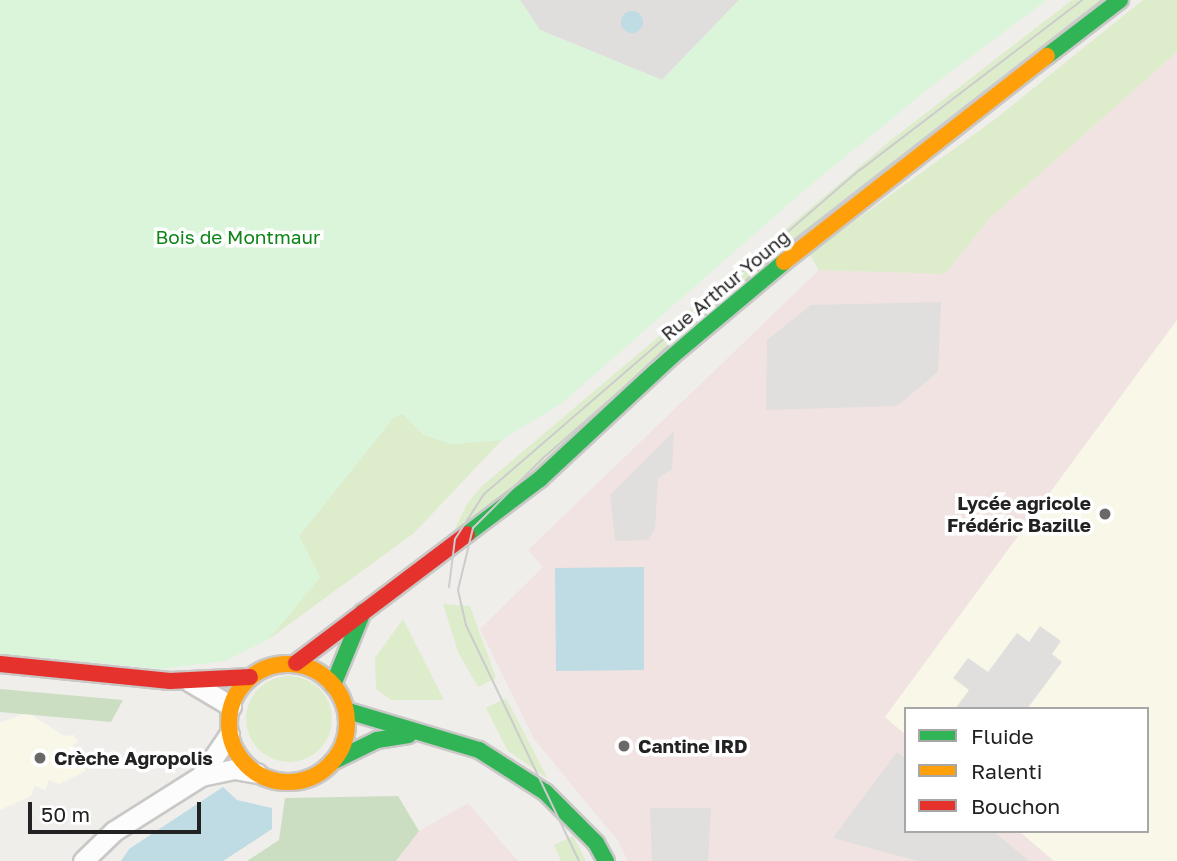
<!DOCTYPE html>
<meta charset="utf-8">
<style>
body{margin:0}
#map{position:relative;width:1177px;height:861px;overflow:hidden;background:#f0eeeb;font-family:"Golos Text",sans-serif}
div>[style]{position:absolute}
.residential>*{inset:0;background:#dfdedc}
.commercial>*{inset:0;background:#f1e3e1}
.education>*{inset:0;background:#f8f7e8}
.grass>*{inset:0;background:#ddeccb}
.round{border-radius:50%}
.forest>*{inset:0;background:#cbdec1}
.park>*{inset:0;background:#daf5da}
.parking>*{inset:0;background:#e0dfde}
.water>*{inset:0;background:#bfdbe3}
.roads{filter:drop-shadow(2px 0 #c9c8c7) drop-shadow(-2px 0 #c9c8c7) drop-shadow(0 2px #c9c8c7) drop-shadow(0 -2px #c9c8c7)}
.street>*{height:19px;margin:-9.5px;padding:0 9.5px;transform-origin:9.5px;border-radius:9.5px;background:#fdfcfc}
.fast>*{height:16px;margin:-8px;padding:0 8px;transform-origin:8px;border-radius:8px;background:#30b455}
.slow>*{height:16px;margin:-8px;padding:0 8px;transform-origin:8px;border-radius:8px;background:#ff9f0a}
.slow>.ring{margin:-8px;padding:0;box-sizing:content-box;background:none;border:16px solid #ff9f0a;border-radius:50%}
.jam>*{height:16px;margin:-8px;padding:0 8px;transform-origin:8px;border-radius:8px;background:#e5322d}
.tram>*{height:2px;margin:-1px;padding:0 1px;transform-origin:1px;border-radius:1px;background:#ccc}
.dots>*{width:19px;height:19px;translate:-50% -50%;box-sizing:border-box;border:4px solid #fff;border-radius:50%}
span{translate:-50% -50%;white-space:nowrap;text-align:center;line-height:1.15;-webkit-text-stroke:7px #fff;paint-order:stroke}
.park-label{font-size:19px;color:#0c8416}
.street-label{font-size:19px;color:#222}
.poi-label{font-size:19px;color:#222;font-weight:700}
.right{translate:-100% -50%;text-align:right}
.left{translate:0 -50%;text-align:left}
.legend{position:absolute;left:904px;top:707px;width:245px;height:126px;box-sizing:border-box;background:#fff;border:2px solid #a7a7a7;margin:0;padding:9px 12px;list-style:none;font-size:21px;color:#222}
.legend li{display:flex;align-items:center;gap:14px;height:35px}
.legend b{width:35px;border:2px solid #a7a7a7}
.scale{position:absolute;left:28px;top:802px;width:173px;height:32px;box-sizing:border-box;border:4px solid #222;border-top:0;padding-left:9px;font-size:21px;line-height:24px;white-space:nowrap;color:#222;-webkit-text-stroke:5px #fff;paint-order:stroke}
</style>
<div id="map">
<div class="residential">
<i style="clip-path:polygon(520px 0,739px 0,662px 80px,540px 30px)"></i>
</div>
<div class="commercial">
<i style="clip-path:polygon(1177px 52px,1177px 320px,885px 717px,906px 735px,906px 831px,1019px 831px,1054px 861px,628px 861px,618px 841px,534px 739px,480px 629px,543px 567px,528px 550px,819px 270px,945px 274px,990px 218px)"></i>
<i style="clip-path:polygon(468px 803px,518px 861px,396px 861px,419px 831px)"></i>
</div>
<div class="education">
<i style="clip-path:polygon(1177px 320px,1177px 861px,1054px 861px,1019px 831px,1147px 831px,1147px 709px,906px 709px,906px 735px,885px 717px)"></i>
<i style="clip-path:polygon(27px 712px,64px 736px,74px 735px,78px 742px,73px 745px,86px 771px,59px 784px,49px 780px,45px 790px,35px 786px,31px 796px,0 810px,0 723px)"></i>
</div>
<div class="grass">
<i style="clip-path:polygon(1072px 0,1109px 0,448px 542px,467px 504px,482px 486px,891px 140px)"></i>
<i style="clip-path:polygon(1143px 0,1177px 0,1177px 52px,990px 218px,945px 274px,819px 270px,809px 254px,994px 120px)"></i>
<i style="clip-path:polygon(403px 414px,424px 435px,451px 444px,502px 440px,414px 533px,269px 639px,320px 577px,299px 536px,394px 417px)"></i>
<i style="clip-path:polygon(443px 604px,470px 606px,496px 678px,478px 687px,458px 652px)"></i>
<i style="clip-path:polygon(403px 619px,444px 700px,391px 700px,376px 689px,375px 658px)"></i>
<i class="round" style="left:246px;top:676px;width:86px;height:86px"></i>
<i style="clip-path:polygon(506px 698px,548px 779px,507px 750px,486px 708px)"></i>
<i style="clip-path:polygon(573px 836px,586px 861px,561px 861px,554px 845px)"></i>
</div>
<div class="forest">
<i style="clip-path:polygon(0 689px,123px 700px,111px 722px,0 712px)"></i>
<i style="clip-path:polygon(398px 796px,419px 831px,396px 861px,247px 861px,279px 840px,285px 798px)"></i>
</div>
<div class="park">
<i style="clip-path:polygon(0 0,520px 0,540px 30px,662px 80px,739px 0,1047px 0,933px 85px,807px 188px,562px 403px,502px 440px,451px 444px,424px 435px,403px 414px,394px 417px,299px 536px,320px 577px,269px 639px,225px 661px,161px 669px,0 654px)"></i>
</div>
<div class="parking">
<i style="clip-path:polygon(941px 302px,938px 372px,897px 406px,766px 410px,767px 340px,811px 305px)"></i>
<i style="clip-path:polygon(674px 431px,672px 469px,658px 478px,655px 529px,648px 540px,615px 541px,610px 495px)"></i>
<i style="clip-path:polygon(1040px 626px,1061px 641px,1052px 654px,1062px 662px,1027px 709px,955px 709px,969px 690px,953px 678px,968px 658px,988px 672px,1017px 633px,1029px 642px)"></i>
<i style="clip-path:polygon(897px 752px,906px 759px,906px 831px,993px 831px,1029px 861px,918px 861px,833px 838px)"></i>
<i style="clip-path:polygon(650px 808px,711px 808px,708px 861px,652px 861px)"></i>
</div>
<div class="water">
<i class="round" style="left:621px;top:11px;width:22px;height:22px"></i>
<i style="clip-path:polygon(644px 567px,644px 670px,556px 671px,555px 568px)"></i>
<i style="clip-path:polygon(223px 787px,237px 800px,272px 808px,272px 829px,223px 861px,121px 861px,129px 849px)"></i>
</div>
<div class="roads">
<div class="street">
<i style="left:189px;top:681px;width:49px;rotate:30.8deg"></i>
<i style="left:201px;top:776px;width:50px;rotate:-55.7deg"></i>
<i style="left:83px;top:861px;width:43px;rotate:-44.1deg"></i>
<i style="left:114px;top:831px;width:103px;rotate:-32.3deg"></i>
<i style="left:201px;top:776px;width:34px;rotate:-12deg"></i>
<i style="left:234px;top:769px;width:23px;rotate:10deg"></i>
</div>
<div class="fast">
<i style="left:1047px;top:56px;width:92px;rotate:-37.5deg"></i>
<i style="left:467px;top:534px;width:91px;rotate:-37deg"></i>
<i style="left:540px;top:479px;width:180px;rotate:-43deg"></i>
<i style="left:672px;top:356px;width:146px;rotate:-40deg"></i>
<i style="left:333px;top:685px;width:79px;rotate:-67.7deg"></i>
<i style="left:348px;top:711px;width:137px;rotate:16.6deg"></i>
<i style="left:479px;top:750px;width:78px;rotate:32.5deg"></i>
<i style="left:545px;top:792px;width:72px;rotate:45deg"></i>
<i style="left:596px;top:843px;width:21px;rotate:61deg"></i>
<i style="left:332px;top:762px;width:50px;rotate:-26.1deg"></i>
<i style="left:377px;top:740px;width:32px;rotate:-9deg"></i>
</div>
<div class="slow">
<i style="left:784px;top:262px;width:334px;rotate:-38.1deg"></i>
<i class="ring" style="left:229px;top:664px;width:102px;height:102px"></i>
</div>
<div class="jam">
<i style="left:296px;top:663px;width:214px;rotate:-37deg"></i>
<i style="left:0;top:664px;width:171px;rotate:5.7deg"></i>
<i style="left:170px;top:681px;width:80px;rotate:-2.9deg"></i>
</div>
</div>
<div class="tram">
<i style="left:449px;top:587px;width:48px;rotate:-82.9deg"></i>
<i style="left:455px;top:539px;width:54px;rotate:-57.2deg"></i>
<i style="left:484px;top:494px;width:496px;rotate:-40.8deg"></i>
<i style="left:860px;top:170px;width:280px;rotate:-37.4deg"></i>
<i style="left:579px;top:861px;width:262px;rotate:-115.6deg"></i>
<i style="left:466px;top:625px;width:36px;rotate:-103deg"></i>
<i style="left:458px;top:590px;width:64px;rotate:-76.4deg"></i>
<i style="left:473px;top:528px;width:99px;rotate:-45deg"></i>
<i style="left:543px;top:458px;width:311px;rotate:-41.2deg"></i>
<i style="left:777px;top:253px;width:412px;rotate:-37.9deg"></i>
</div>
<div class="dots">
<i style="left:1105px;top:514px;background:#6a6968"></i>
<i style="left:624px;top:746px;background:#6a6968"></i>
<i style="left:40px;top:758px;background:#6a6968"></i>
</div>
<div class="park-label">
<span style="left:238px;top:237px">Bois de Montmaur</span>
</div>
<div class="street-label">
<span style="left:725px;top:285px;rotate:-40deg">Rue Arthur Young</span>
</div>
<div class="poi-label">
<span class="right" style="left:1091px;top:514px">Lycée agricole<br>Frédéric Bazille</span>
<span class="left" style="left:638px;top:746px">Cantine IRD</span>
<span class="left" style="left:54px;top:758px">Crèche Agropolis</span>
</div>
<ul class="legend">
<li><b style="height:9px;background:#30b455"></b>Fluide</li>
<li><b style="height:9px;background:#ff9f0a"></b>Ralenti</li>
<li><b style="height:9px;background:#e5322d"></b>Bouchon</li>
</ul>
<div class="scale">50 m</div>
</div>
